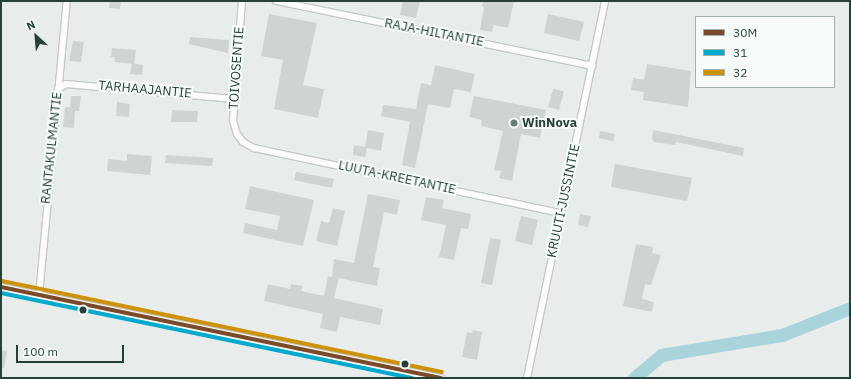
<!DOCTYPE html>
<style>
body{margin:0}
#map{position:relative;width:851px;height:379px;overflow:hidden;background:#e8edeb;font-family:"IBM Plex Sans",sans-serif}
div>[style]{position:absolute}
.river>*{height:13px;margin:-6.5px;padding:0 6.5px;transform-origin:6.5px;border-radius:6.5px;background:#a9d4db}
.building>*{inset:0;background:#cfd4d2}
.roads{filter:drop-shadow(1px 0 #c5cac8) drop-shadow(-1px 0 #c5cac8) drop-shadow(0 1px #c5cac8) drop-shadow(0 -1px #c5cac8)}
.minor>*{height:6px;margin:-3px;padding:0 3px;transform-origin:3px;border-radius:3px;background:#fcfcfc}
.tertiary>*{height:7px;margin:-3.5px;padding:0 3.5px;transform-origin:3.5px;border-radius:3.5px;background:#fcfcfc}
.bus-1>*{height:4px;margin:-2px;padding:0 2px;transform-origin:2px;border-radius:2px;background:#7a4b2a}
.bus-2>*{height:4px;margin:-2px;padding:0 2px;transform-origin:2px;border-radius:2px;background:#00a9ce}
.bus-3>*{height:4px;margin:-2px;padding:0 2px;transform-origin:2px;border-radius:2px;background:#cd920c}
.dots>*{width:11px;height:11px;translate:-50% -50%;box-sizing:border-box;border:2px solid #f7fbf9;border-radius:50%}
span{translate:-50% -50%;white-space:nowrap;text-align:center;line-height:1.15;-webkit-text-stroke:4px #f7fbf9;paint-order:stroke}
.street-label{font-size:13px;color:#24423a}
.poi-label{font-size:13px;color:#24423a;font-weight:700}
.left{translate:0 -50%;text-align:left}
.frame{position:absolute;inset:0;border:2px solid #24423a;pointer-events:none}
.legend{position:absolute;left:695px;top:16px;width:140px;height:72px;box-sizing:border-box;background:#f7fbf9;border:1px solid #a3b1ad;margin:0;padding:5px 7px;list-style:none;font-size:12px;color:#24423a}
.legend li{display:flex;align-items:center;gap:8px;height:20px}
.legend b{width:20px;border:1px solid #a3b1ad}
.north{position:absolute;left:16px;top:16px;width:40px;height:40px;-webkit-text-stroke:3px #f7fbf9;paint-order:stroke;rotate:334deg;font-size:11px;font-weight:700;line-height:16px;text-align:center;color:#24423a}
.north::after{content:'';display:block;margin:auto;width:14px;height:18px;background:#24423a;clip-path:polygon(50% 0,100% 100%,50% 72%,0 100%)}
.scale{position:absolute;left:16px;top:345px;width:108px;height:18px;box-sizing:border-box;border:2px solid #24423a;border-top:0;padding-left:5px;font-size:12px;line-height:14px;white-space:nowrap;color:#24423a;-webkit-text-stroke:3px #f7fbf9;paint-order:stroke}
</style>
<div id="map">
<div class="river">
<i style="left:634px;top:378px;width:35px;rotate:-40deg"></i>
<i style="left:661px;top:355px;width:123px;rotate:-9.4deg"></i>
<i style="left:782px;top:335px;width:73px;rotate:-21.7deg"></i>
</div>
<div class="building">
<i style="clip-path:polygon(110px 1px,121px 1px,120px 9px,109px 8px)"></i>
<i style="clip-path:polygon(403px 1px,420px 1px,416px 18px,400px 15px)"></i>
<i style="clip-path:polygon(483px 1px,514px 1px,508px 28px,494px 25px,492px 32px,480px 30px,484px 7px,482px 7px)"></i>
<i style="clip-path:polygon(269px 14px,317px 23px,303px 85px,324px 89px,318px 118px,274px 109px,283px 60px,261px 56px)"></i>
<i style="clip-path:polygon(548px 14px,584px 22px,579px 41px,544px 33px)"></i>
<i style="clip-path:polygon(190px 37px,229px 40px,228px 53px,189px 44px)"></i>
<i style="clip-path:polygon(73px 41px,84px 42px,81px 62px,69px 61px)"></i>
<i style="clip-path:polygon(112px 48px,136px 50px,134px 64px,114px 62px,115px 57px,111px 57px)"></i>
<i style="clip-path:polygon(132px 63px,143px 65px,142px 75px,130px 74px)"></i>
<i style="clip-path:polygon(647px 64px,691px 71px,688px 107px,643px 100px,644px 92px,631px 90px,633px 78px,644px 80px)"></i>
<i style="clip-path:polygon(435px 65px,475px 74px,471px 92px,454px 89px,450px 108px,428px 104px,415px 168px,402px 165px,410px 122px,381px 116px,383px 105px,416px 109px,421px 83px,431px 85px)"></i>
<i style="clip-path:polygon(553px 89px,564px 91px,559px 110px,548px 107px)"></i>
<i style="clip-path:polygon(71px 96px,81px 96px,79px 111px,75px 111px,74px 128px,63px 127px,65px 107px,70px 107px)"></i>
<i style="clip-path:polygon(474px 96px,546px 110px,540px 138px,521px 134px,512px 181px,499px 178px,501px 171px,494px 170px,503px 131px,481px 126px,482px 120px,469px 117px)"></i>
<i style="clip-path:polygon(117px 102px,130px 104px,129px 117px,116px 116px)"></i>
<i style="clip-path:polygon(172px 110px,198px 111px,197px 122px,171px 122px)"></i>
<i style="clip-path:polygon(368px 130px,384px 133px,381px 151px,367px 148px,365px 157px,353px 155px,354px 145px,365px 147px)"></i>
<i style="clip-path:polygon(653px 130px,744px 148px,743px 156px,676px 142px,675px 145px,654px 142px,652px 139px)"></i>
<i style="clip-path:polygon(600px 131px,615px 134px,613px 141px,599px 138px)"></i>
<i style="clip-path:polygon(127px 154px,152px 156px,150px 175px,107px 171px,108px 159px,127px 161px)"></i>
<i style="clip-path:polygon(166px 155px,213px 158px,212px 166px,165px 163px)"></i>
<i style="clip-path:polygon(615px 164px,692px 178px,687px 201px,611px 187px)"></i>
<i style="clip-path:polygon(296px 172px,334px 179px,332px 188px,294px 180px)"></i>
<i style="clip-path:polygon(250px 186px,314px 200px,303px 246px,243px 233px,245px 223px,277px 230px,280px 216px,245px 209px)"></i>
<i style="clip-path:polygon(368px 194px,400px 200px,397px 215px,384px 212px,373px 267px,380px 268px,377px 286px,339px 278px,334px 298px,383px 309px,380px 325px,340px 317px,337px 332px,320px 328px,323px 314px,264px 301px,268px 284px,290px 289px,291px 284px,303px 286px,301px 291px,324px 296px,328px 276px,332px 277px,334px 259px,354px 263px)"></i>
<i style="clip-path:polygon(426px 197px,444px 200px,442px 208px,471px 214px,468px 229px,461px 228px,454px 260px,439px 257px,446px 225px,421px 220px)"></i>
<i style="clip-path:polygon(333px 208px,345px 211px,337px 246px,316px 241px,321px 221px,329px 223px)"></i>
<i style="clip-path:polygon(580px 214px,591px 216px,588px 227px,578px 225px)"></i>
<i style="clip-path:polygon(521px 216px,538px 220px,532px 245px,515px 241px)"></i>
<i style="clip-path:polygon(490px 238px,501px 240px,492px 285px,481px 283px)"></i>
<i style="clip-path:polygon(636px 244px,653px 247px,652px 253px,661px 255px,651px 285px,645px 284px,642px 299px,654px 302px,652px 312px,623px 306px)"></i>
<i style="clip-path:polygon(473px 330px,482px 332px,477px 360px,462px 357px,467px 332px,472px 333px)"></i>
<i style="clip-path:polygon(1px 350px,7px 351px,4px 368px,1px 368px)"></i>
</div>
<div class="roads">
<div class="minor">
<i style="left:242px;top:1px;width:120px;rotate:94.3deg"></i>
<i style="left:233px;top:121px;width:14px;rotate:73deg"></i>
<i style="left:237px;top:134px;width:10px;rotate:53deg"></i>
<i style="left:243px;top:142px;width:13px;rotate:29deg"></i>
<i style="left:254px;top:148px;width:314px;rotate:12deg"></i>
<i style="left:276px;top:1px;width:323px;rotate:11.6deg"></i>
<i style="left:58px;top:89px;width:9px;rotate:-32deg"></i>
<i style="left:66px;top:84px;width:168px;rotate:5.1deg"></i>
<i style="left:39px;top:295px;width:295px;rotate:-84.6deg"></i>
<i style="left:527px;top:378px;width:385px;rotate:-78.3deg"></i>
</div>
<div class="tertiary">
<i style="left:1px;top:287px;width:449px;rotate:11.7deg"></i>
</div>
</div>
<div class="bus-1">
<i style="left:1px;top:287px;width:449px;rotate:11.7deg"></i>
</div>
<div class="bus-2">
<i style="left:1px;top:293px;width:419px;rotate:11.7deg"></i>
</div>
<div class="bus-3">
<i style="left:2px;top:281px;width:449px;rotate:11.7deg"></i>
</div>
<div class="dots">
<i style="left:514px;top:123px;background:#697e78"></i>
<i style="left:83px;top:310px;background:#24423a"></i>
<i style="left:405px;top:364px;background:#24423a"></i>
</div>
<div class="street-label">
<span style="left:434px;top:33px;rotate:11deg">RAJA-HILTANTIE</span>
<span style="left:237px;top:68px;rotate:-86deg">TOIVOSENTIE</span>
<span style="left:145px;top:90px;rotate:5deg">TARHAAJANTIE</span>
<span style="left:52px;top:148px;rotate:-84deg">RANTAKULMANTIE</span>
<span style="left:397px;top:178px;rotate:12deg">LUUTA-KREETANTIE</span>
<span style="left:564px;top:201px;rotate:-78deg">KRUUTI-JUSSINTIE</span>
</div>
<div class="poi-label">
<span class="left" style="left:522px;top:123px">WinNova</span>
</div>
<div class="frame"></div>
<ul class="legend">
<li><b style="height:5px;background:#7a4b2a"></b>30M</li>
<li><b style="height:5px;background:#00a9ce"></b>31</li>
<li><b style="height:5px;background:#cd920c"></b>32</li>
</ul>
<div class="north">N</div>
<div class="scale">100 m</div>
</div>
